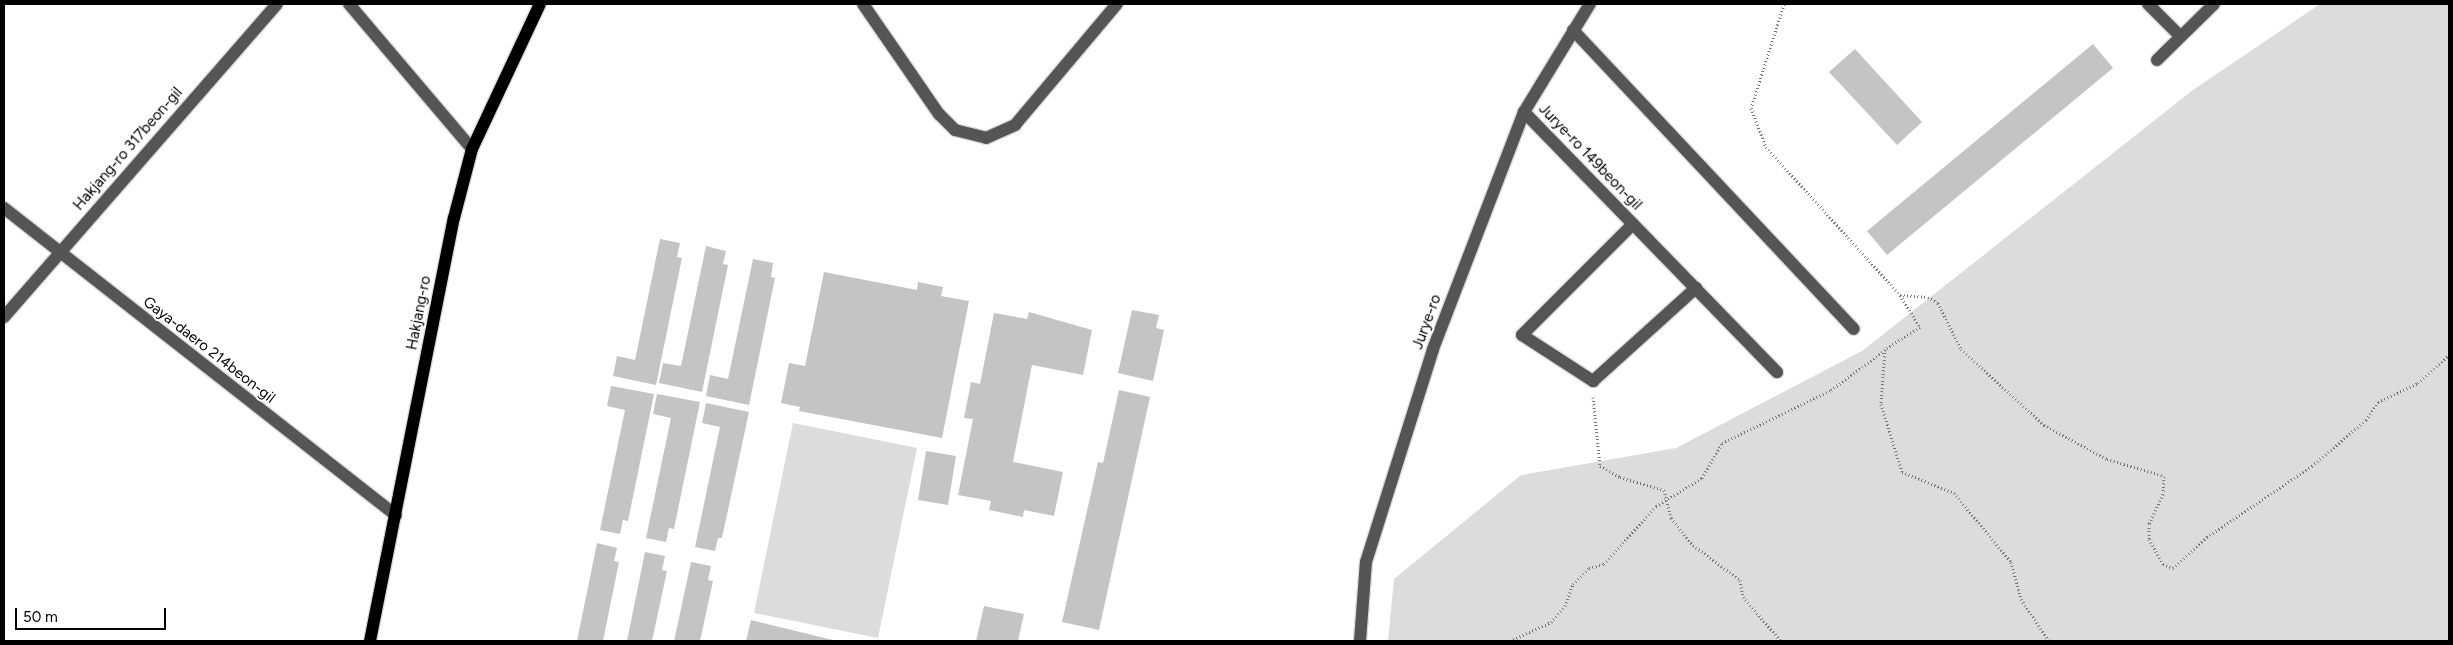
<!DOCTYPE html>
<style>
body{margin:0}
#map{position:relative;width:2453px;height:645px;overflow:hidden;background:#fff;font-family:Figtree,sans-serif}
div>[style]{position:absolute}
.green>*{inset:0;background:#dcdcdc}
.building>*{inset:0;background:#c4c4c4}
.path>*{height:3px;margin-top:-1.5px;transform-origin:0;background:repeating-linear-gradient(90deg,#777 0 1px,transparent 0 3.5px)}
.roads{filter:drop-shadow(1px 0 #dbdbdb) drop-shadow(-1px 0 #dbdbdb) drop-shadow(0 1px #dbdbdb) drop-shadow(0 -1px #dbdbdb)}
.minor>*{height:12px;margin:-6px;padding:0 6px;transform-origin:6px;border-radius:6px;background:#555}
.major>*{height:12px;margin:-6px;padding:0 6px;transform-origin:6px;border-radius:6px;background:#000}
span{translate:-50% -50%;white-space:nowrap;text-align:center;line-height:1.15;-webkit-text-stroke:4px #fff;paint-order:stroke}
.street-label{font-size:15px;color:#000}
.frame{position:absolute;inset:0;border:5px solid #000;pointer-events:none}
.scale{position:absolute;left:15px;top:608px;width:151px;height:22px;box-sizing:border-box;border:2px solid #000;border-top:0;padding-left:6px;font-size:15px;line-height:18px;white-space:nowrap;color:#000;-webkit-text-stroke:4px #fff;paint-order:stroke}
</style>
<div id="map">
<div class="green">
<i style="clip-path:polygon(2320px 4px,2449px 4px,2449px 641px,1388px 641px,1394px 579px,1521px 475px,1676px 448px,1862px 351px,2193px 90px)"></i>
<i style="clip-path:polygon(793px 423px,917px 448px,878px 638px,754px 613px)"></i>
</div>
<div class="building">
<i style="clip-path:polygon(2093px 44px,2113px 68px,1887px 255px,1867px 231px)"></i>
<i style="clip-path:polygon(1855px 49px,1922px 122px,1897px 145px,1829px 72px)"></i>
<i style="clip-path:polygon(660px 239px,680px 243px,677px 257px,682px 258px,656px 385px,613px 376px,617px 356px,635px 360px)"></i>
<i style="clip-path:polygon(706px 246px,726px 251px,723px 264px,728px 265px,702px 392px,659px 383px,663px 363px,681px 366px)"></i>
<i style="clip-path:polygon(753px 259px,773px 263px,771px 277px,775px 278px,749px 405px,706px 396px,710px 375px,728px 379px)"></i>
<i style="clip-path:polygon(824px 272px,917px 290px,918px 282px,943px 287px,941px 296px,969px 301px,942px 438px,799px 411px,800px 407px,781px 403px,789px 363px,805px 366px)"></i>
<i style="clip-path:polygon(1132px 310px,1159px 315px,1156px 328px,1164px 330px,1153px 381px,1118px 373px)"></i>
<i style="clip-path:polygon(1029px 312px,1092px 330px,1083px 375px,1032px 365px,1013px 462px,1063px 472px,1054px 516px,1024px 510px,1023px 517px,989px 510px,991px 501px,958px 495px,973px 419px,964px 418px,971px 382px,980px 384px,994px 313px,1027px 319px)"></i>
<i style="clip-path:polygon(611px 386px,654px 394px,628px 521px,623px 520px,620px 534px,600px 530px,625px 410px,607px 406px)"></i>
<i style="clip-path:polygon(1119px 390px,1150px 397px,1099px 630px,1062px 622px,1098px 462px,1103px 463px)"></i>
<i style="clip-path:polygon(657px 394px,700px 402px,674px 529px,669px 528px,666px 542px,646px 538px,671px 418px,653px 414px)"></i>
<i style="clip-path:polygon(706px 403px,749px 412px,722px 538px,718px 538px,715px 551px,695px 547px,720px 427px,702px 423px)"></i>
<i style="clip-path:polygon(926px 451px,956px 456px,948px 505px,918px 500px)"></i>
<i style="clip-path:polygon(597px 543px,617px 548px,614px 561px,619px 562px,603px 641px,577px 641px)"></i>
<i style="clip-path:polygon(645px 552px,665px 556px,662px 570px,667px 571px,652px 641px,627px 641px)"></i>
<i style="clip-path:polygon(691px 562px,711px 566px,708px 580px,713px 581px,700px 641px,674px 641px)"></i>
<i style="clip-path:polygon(984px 606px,1024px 614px,1018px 641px,976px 641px)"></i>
<i style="clip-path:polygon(751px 620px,837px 641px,746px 641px)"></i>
</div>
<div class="path">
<i style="left:1784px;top:4px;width:109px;rotate:107.6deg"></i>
<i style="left:1751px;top:108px;width:42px;rotate:69deg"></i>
<i style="left:1766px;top:147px;width:200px;rotate:47.8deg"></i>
<i style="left:1900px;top:295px;width:38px;rotate:58deg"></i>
<i style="left:1920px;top:327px;width:41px;rotate:147.8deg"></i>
<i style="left:1885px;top:349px;width:55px;rotate:94.2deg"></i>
<i style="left:1881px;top:404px;width:71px;rotate:72.8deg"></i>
<i style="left:1902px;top:472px;width:56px;rotate:22deg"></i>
<i style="left:1954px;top:493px;width:89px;rotate:50.4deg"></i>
<i style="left:2011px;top:562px;width:38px;rotate:75deg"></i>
<i style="left:2021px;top:599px;width:50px;rotate:56.3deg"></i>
<i style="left:1900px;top:295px;width:28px;rotate:4deg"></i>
<i style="left:1928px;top:297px;width:12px;rotate:31deg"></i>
<i style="left:1938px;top:303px;width:51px;rotate:63.4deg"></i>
<i style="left:1961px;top:349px;width:113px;rotate:42.5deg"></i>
<i style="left:2044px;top:425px;width:72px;rotate:28.4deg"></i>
<i style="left:2107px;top:459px;width:59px;rotate:16.6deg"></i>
<i style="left:2164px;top:476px;width:18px;rotate:93deg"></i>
<i style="left:2163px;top:494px;width:33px;rotate:115deg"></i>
<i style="left:2149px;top:524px;width:15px;rotate:90deg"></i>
<i style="left:2149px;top:539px;width:29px;rotate:61deg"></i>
<i style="left:2163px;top:564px;width:11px;rotate:22deg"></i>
<i style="left:2173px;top:568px;width:46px;rotate:-42.4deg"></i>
<i style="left:2207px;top:537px;width:127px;rotate:-34.1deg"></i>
<i style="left:2312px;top:466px;width:71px;rotate:-40.4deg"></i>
<i style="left:2366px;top:420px;width:22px;rotate:-56deg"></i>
<i style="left:2378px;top:402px;width:44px;rotate:-25.4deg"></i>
<i style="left:2418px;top:383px;width:42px;rotate:-42.1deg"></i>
<i style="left:1593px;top:397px;width:69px;rotate:84.2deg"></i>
<i style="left:1600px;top:466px;width:23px;rotate:29deg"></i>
<i style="left:1620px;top:477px;width:46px;rotate:16.5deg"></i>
<i style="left:1664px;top:490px;width:29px;rotate:76deg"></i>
<i style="left:1671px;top:518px;width:35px;rotate:51deg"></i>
<i style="left:1693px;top:545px;width:59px;rotate:36.7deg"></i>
<i style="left:1740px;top:580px;width:17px;rotate:80deg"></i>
<i style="left:1743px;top:597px;width:58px;rotate:49.2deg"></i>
<i style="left:1510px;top:641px;width:45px;rotate:-24.9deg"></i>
<i style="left:1551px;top:622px;width:21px;rotate:-49deg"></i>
<i style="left:1565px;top:606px;width:23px;rotate:-70deg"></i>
<i style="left:1573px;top:584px;width:23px;rotate:-45deg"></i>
<i style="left:1589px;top:568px;width:16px;rotate:-15deg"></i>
<i style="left:1604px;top:564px;width:78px;rotate:-48.1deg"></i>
<i style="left:1656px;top:506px;width:54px;rotate:-31.3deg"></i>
<i style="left:1702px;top:478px;width:40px;rotate:-60.3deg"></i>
<i style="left:1722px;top:443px;width:121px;rotate:-25.9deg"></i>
<i style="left:1831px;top:390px;width:67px;rotate:-36.5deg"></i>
</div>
<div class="roads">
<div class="minor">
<i style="left:349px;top:4px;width:190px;rotate:49.7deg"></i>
<i style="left:863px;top:4px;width:134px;rotate:55.4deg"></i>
<i style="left:939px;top:114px;width:23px;rotate:45deg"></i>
<i style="left:955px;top:130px;width:32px;rotate:14deg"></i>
<i style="left:986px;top:138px;width:32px;rotate:-24deg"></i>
<i style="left:1015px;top:125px;width:158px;rotate:-49.9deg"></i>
<i style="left:2148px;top:4px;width:45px;rotate:45deg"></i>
<i style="left:1573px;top:30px;width:410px;rotate:46.8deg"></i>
<i style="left:2157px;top:60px;width:80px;rotate:-44.5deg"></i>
<i style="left:1524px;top:112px;width:363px;rotate:45.8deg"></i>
<i style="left:4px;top:208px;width:498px;rotate:38.1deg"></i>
<i style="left:1633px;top:224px;width:157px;rotate:135deg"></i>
<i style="left:1522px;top:335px;width:85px;rotate:32.9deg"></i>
<i style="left:1593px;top:381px;width:139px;rotate:-42.1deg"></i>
<i style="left:4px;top:317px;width:415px;rotate:-48.9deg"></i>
<i style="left:1360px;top:641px;width:79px;rotate:-85.7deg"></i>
<i style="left:1366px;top:562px;width:223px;rotate:-72.5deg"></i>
<i style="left:1433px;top:349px;width:254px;rotate:-69deg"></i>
<i style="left:1524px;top:112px;width:127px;rotate:-58.6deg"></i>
</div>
<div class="major">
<i style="left:370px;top:641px;width:431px;rotate:-78.8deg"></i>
<i style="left:454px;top:218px;width:71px;rotate:-75.4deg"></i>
<i style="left:472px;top:149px;width:160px;rotate:-64.9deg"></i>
</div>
</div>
<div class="street-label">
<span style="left:128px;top:149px;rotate:-49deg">Hakjang-ro 317beon-gil</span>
<span style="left:1590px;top:157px;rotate:46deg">Jurye-ro 149beon-gil</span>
<span style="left:419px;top:313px;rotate:-79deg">Hakjang-ro</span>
<span style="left:1427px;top:322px;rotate:-70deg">Jurye-ro</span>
<span style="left:209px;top:350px;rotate:38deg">Gaya-daero 214beon-gil</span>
</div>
<div class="frame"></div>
<div class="scale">50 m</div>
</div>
